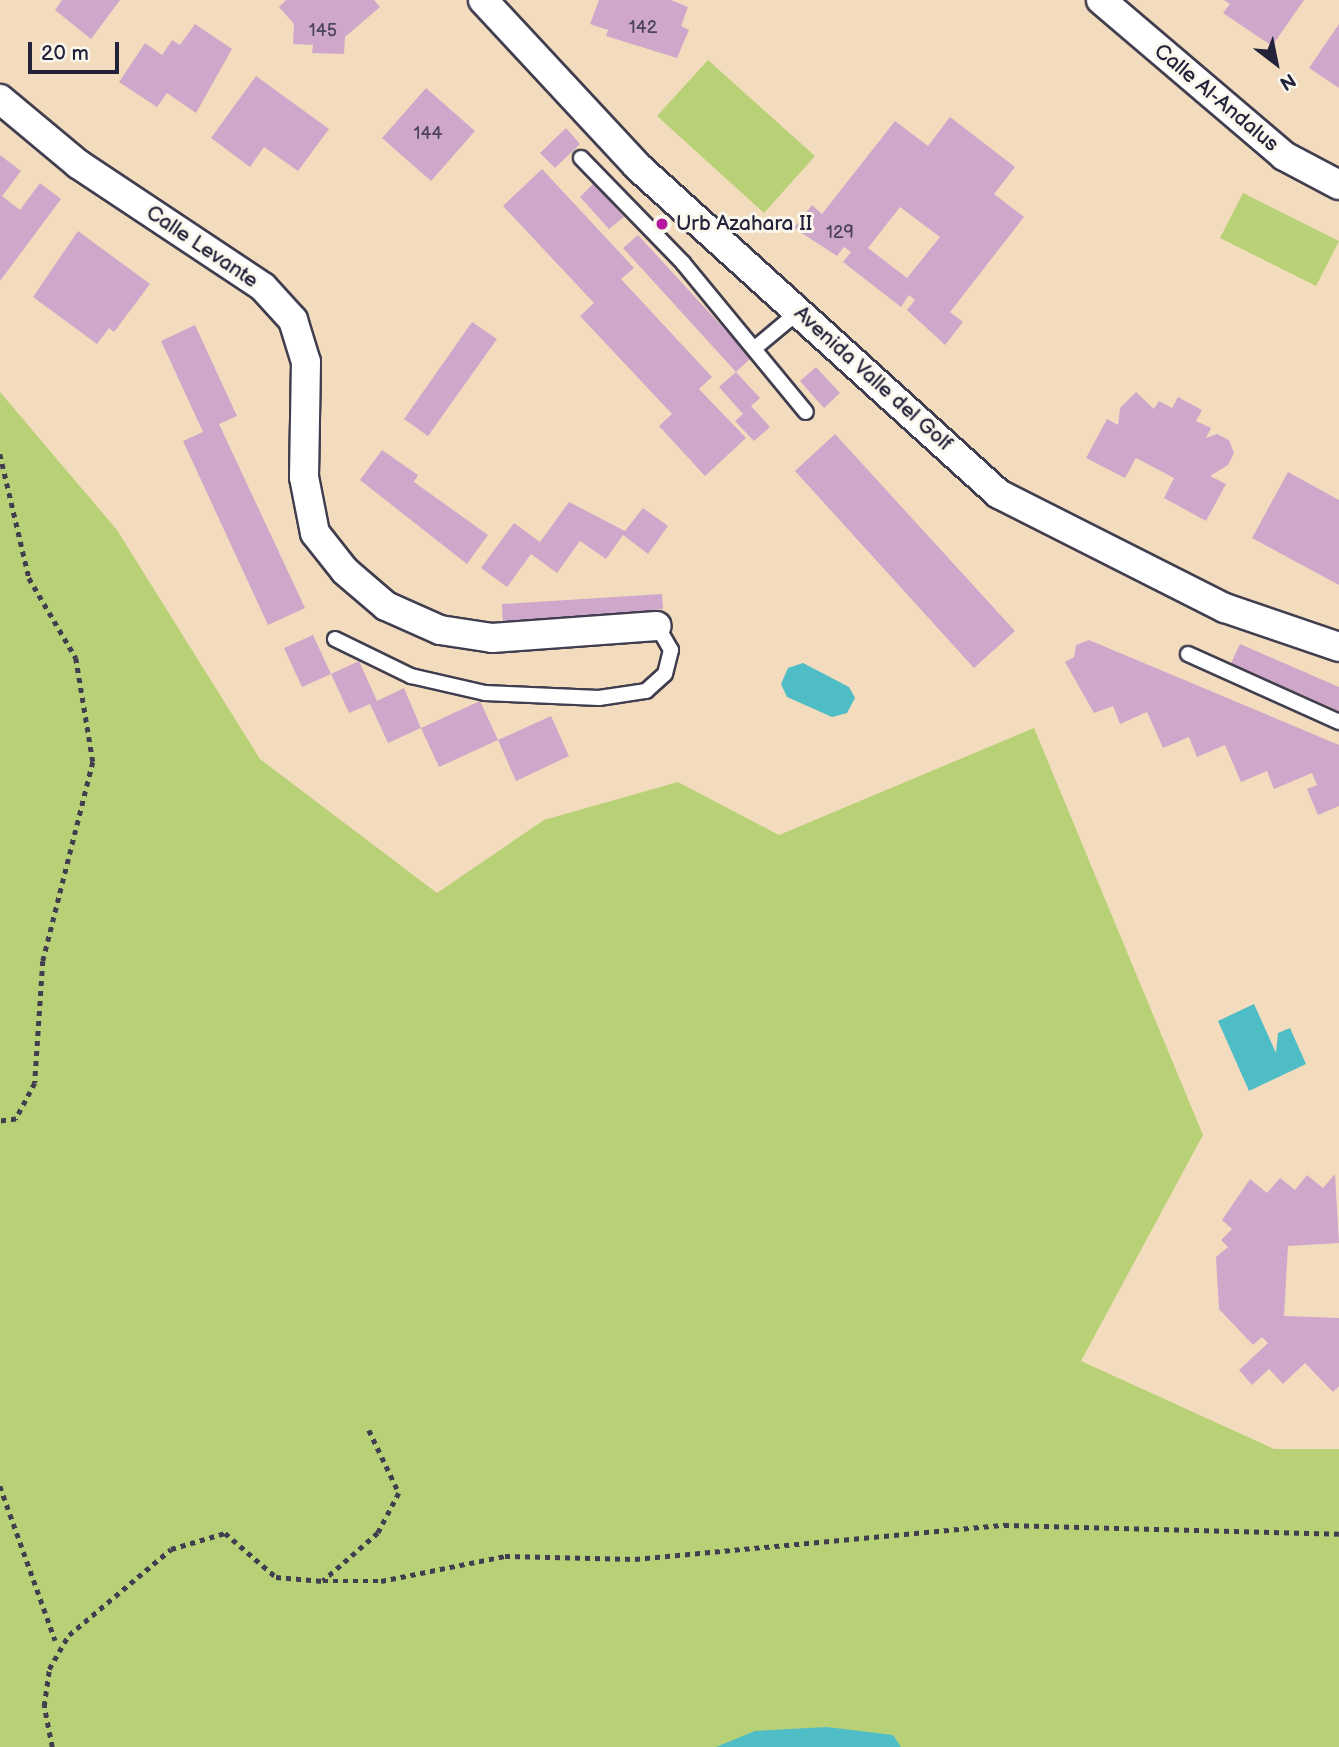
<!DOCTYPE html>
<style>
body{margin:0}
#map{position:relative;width:1339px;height:1747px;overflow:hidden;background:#f3dcbe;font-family:"Balsamiq Sans",sans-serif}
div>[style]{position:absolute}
.green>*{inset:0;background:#b9d176}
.water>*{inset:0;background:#4fbdc6}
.building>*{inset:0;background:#cfa7ca}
.path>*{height:4.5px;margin-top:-2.25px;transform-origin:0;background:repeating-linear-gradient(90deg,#413e4f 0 5px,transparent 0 10px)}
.roads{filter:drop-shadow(2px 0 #413e4f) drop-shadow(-2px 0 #413e4f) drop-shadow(0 2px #413e4f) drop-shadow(0 -2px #413e4f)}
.lane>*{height:14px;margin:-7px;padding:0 7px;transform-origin:7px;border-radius:7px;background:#fff}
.street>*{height:28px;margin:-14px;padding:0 14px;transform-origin:14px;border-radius:14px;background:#fff}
.dots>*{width:19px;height:19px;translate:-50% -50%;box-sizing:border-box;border:4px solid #fbf7ec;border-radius:50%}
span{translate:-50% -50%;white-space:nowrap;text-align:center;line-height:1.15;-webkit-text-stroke:6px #fbf7ec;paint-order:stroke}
.number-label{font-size:18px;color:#4d435f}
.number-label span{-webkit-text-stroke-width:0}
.street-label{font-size:21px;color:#22223b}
.poi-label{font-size:21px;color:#22223b}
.left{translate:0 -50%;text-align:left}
.north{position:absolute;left:1241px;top:28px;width:70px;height:70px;-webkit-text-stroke:5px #fbf7ec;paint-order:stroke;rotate:148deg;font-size:19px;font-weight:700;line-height:28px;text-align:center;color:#22223b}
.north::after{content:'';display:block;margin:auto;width:24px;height:32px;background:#22223b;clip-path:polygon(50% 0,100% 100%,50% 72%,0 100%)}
.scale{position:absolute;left:28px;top:42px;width:91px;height:32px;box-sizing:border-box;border:4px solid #22223b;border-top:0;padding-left:9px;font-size:21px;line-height:24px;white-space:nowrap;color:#22223b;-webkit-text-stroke:5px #fbf7ec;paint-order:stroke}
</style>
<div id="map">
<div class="green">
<i style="clip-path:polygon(708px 60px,815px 156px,764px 213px,657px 116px)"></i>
<i style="clip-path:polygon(1243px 193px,1339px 241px,1316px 286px,1220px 238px)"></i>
<i style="clip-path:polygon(0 392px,117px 530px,260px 759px,437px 893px,544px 820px,678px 782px,779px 835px,1034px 728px,1203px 1135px,1081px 1361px,1274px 1449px,1339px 1449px,1339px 1747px,0 1747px)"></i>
</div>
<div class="water">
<i style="clip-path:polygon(803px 663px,849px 687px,855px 698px,847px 713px,832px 717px,787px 697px,781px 684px,788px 668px)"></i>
<i style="clip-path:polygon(1254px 1004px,1276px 1053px,1278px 1033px,1290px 1028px,1306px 1064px,1249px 1091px,1218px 1021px)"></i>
<i style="clip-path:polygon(827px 1727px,893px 1735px,901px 1747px,716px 1747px,755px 1731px)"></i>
</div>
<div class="building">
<i style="clip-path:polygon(62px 0,120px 0,91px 39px,55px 10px)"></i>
<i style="clip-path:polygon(286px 0,374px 0,380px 7px,345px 37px,344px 54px,312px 53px,313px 45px,293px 44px,294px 24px,279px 7px)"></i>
<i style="clip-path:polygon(599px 0,671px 0,688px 7px,681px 26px,689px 30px,677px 58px,606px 36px,608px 30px,590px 24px)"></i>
<i style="clip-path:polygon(1224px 0,1304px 0,1272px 46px,1223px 13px,1230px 4px)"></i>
<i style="clip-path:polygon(195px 24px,232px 49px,196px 113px,167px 93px,157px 107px,119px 82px,145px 43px,162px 55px,172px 40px,180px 45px)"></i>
<i style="clip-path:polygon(1339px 24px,1339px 88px,1309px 68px)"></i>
<i style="clip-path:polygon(256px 76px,329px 129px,298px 171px,264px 147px,250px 167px,211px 138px)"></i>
<i style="clip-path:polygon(426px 88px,475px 131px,431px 181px,382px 138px)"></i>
<i style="clip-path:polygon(evenodd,950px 117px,1015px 167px,994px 194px,1024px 217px,950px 312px,963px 322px,945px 345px,907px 310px,915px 300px,909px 295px,901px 307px,843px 262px,851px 252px,844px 247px,837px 256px,794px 228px,812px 205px,822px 214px,895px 121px,928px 146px,950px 117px,900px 207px,940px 237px,907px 278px,868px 248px,900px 207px)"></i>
<i style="clip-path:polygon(566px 128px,580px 144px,555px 168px,540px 153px)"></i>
<i style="clip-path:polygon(0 155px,21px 171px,2px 196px,20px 210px,40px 183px,61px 199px,0 281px)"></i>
<i style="clip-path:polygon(542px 169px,634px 268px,621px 279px,712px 377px,699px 389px,746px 438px,705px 476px,659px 426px,672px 414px,580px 316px,594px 303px,503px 206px)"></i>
<i style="clip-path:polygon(594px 183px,624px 217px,609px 229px,580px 197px)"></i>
<i style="clip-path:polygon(78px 231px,150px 284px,114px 332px,109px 328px,97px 344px,33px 297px)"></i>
<i style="clip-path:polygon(638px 235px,751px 358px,736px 372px,623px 248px)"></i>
<i style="clip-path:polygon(472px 322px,497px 339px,428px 436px,404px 419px)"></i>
<i style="clip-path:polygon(195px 325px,237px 416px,219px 424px,305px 608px,268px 625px,183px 441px,203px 432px,161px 341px)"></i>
<i style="clip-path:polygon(816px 367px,840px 393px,824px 408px,800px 381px)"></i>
<i style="clip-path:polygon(736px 372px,760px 398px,751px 406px,770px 427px,754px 441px,735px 421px,743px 414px,719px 387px)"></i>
<i style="clip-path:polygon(1136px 392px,1154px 409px,1159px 401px,1172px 408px,1178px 397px,1202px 410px,1196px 421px,1211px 428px,1206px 438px,1217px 434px,1229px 440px,1234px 453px,1228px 465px,1210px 476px,1226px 484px,1206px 521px,1164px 498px,1174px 478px,1136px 458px,1125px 478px,1086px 458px,1107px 419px,1118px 425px,1120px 408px)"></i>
<i style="clip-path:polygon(835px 434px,1015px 631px,974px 668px,795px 471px)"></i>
<i style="clip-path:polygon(382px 450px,418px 475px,414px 482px,488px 535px,467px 564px,360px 480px)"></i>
<i style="clip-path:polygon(1288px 472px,1339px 500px,1339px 585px,1252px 538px)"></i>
<i style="clip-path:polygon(569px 502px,625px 531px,643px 508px,668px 526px,648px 554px,623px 535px,606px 559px,580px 541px,557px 573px,531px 554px,507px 587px,481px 568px,514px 523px,540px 542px)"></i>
<i style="clip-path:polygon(662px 594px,663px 609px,655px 610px,652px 618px,503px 627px,502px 604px)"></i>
<i style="clip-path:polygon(313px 635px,331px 674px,302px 687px,284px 648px)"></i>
<i style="clip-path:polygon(1089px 640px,1339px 745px,1339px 806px,1318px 815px,1307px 789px,1317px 785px,1312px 773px,1274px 789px,1267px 771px,1241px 782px,1225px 745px,1197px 757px,1189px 737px,1163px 748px,1147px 712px,1120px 724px,1113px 706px,1094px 713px,1065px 662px,1074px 657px,1076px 645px)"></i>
<i style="clip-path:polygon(1240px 644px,1339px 687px,1339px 711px,1231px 663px)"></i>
<i style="clip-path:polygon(359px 661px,377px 701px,404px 688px,421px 728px,388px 743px,370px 704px,349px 713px,331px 674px)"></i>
<i style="clip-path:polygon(480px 701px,498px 740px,439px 767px,421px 728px)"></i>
<i style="clip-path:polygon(551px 716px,569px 756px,516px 781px,498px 740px)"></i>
<i style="clip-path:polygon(1335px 1174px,1339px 1243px,1288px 1246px,1284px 1316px,1339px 1318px,1339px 1386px,1333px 1392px,1305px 1363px,1283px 1384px,1269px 1369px,1252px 1385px,1239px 1370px,1268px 1343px,1262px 1337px,1253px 1345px,1219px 1309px,1216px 1257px,1228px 1247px,1221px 1240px,1232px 1229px,1222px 1220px,1250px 1179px,1267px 1193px,1280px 1178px,1295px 1190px,1307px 1175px,1323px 1188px)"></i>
</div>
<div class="path">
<i style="left:0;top:454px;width:127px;rotate:76.8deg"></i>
<i style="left:29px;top:578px;width:93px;rotate:59.6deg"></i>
<i style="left:76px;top:658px;width:105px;rotate:80.7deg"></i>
<i style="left:93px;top:762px;width:205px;rotate:104.1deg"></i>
<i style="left:43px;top:961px;width:122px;rotate:93.8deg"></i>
<i style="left:35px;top:1083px;width:41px;rotate:117.8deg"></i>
<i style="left:16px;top:1119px;width:16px;rotate:173deg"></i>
<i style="left:369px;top:1430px;width:70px;rotate:64.5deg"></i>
<i style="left:399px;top:1493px;width:45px;rotate:117.7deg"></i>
<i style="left:378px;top:1533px;width:73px;rotate:138.9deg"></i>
<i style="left:323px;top:1581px;width:58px"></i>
<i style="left:381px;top:1581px;width:126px;rotate:-11.4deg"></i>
<i style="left:505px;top:1556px;width:130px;rotate:1.3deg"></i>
<i style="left:635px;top:1559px;width:371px;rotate:-5.3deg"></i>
<i style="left:1004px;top:1525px;width:335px;rotate:1.5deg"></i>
<i style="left:0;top:1486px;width:164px;rotate:70.3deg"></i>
<i style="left:52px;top:1747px;width:42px;rotate:-101deg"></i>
<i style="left:44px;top:1706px;width:37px;rotate:-82deg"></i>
<i style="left:49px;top:1669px;width:39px;rotate:-60deg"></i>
<i style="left:69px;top:1635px;width:133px;rotate:-40.1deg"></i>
<i style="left:171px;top:1549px;width:56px;rotate:-16.5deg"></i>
<i style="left:225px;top:1533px;width:67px;rotate:40.8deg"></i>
<i style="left:276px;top:1577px;width:47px;rotate:4.9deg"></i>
</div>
<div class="roads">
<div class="lane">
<i style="left:581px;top:158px;width:146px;rotate:45.8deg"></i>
<i style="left:683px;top:263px;width:193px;rotate:50.5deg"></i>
<i style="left:755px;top:348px;width:56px;rotate:-39.9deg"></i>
<i style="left:335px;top:639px;width:85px;rotate:26deg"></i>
<i style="left:411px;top:676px;width:76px;rotate:12.9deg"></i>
<i style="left:485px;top:693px;width:114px;rotate:2.5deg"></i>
<i style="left:599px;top:698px;width:48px;rotate:-8.5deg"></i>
<i style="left:646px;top:691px;width:25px;rotate:-42deg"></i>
<i style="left:665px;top:674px;width:25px;rotate:-76deg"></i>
<i style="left:671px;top:650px;width:28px;rotate:-120deg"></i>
<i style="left:1188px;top:654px;width:166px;rotate:24.2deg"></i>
</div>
<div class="street">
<i style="left:483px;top:0;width:226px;rotate:47.1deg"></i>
<i style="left:637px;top:166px;width:488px;rotate:42.2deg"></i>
<i style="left:999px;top:494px;width:253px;rotate:26.8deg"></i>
<i style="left:1225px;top:608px;width:120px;rotate:18.9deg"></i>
<i style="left:1101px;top:0;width:240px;rotate:40.4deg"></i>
<i style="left:1284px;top:156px;width:62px;rotate:27.8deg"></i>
<i style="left:0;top:99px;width:102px;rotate:39.8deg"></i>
<i style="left:78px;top:164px;width:222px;rotate:33.6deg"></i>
<i style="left:263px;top:287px;width:45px;rotate:47.7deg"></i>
<i style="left:293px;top:320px;width:44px;rotate:72.8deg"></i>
<i style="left:306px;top:362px;width:115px;rotate:91deg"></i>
<i style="left:304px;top:477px;width:57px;rotate:78.9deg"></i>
<i style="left:315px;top:533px;width:48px;rotate:51.7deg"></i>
<i style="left:345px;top:571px;width:54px;rotate:40.5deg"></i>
<i style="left:386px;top:606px;width:59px;rotate:24deg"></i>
<i style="left:440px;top:630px;width:53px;rotate:8.7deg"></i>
<i style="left:492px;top:638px;width:165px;rotate:-4.2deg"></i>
</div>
</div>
<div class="dots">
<i style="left:662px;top:224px;background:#b5179e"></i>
</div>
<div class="number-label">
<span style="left:643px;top:28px">142</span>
<span style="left:323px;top:31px">145</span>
<span style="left:428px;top:134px">144</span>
<span style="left:840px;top:233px">129</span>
</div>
<div class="street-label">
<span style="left:1216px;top:98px;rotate:40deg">Calle Al-Andalus</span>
<span style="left:202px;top:247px;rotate:34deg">Calle Levante</span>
<span style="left:873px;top:379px;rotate:42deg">Avenida Valle del Golf</span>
</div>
<div class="poi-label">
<span class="left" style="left:676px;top:224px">Urb Azahara II</span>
</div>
<div class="north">N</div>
<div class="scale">20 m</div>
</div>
